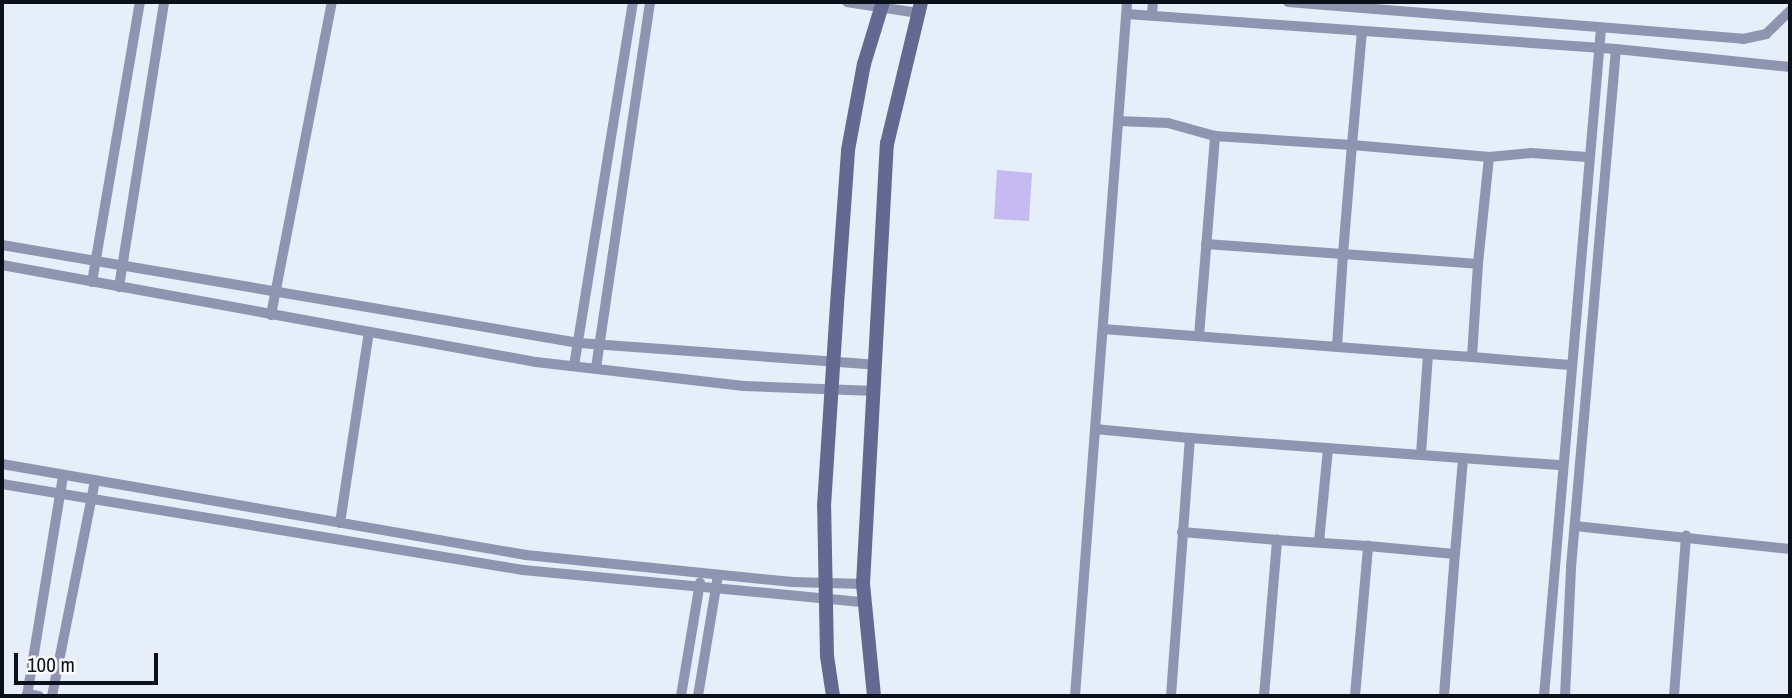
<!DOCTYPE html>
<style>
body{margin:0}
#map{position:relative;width:1792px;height:698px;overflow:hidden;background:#e5eef9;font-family:"Archivo Narrow",sans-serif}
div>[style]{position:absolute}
.green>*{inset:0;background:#c6baf2}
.minor>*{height:10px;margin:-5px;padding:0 5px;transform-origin:5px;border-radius:5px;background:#8f95b0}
.secondary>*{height:14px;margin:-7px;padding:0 7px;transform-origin:7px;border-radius:7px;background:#636a91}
span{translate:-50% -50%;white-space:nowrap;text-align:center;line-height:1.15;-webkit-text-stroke:5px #fafafa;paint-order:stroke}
.frame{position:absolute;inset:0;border:4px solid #0a111a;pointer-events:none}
.scale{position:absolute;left:14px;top:653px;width:144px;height:32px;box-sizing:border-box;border:4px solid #0a111a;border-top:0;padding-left:9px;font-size:21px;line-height:24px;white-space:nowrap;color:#0a111a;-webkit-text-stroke:5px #fafafa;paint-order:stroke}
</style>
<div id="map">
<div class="green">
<i style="clip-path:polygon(997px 170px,1032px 173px,1029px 221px,994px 219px)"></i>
</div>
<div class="minor">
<i style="left:847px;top:2px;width:72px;rotate:8.8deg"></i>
<i style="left:1288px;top:2px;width:457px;rotate:4.6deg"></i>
<i style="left:1743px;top:39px;width:24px;rotate:-12deg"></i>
<i style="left:1766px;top:34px;width:33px;rotate:-44deg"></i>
<i style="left:1127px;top:14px;width:490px;rotate:4.1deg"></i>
<i style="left:1616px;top:49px;width:175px;rotate:5.9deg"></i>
<i style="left:1152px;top:15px;width:13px;rotate:-86deg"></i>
<i style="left:1119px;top:121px;width:49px;rotate:2.3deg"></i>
<i style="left:1168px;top:123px;width:49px;rotate:15.5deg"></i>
<i style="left:1489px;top:157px;width:42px;rotate:-5.4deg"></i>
<i style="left:1531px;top:153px;width:56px;rotate:4.1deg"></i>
<i style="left:1206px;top:244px;width:137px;rotate:4.2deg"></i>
<i style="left:1343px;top:254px;width:109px;rotate:-85.3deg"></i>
<i style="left:1352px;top:145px;width:138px;rotate:5deg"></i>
<i style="left:1489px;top:157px;width:108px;rotate:95.9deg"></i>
<i style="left:2px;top:245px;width:585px;rotate:9.64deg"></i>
<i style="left:579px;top:343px;width:298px;rotate:4.2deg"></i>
<i style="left:2px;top:265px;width:543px;rotate:10.3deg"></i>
<i style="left:536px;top:362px;width:209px;rotate:6.6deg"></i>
<i style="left:744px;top:386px;width:131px;rotate:2.2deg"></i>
<i style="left:92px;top:282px;width:284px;rotate:-80.3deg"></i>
<i style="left:119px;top:287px;width:289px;rotate:-81deg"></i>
<i style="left:271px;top:315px;width:319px;rotate:-79deg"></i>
<i style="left:1103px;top:329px;width:326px;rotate:4.4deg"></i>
<i style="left:1428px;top:354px;width:101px;rotate:94deg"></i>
<i style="left:1199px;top:336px;width:201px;rotate:-85.4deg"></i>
<i style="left:1215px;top:136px;width:137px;rotate:3.8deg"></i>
<i style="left:1352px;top:145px;width:114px;rotate:-85deg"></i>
<i style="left:1337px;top:347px;width:93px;rotate:-86.3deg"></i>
<i style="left:1343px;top:254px;width:135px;rotate:4.2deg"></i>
<i style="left:1478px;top:264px;width:93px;rotate:93.7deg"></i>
<i style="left:1472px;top:357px;width:44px;rotate:-176.1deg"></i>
<i style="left:1472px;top:357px;width:98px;rotate:4.7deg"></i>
<i style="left:574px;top:366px;width:369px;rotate:-80.8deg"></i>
<i style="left:596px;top:368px;width:370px;rotate:-81.6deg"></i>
<i style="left:1095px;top:429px;width:95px;rotate:5.4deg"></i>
<i style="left:2px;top:464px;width:532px;rotate:9.85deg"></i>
<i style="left:526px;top:555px;width:268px;rotate:5.8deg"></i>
<i style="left:793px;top:582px;width:70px;rotate:1.6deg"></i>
<i style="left:2px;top:484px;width:528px;rotate:9.37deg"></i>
<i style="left:523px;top:570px;width:342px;rotate:5.4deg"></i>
<i style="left:340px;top:523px;width:193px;rotate:-81.4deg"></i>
<i style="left:1575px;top:526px;width:216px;rotate:6.1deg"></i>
<i style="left:1182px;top:532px;width:95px;rotate:4.8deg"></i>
<i style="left:1319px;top:542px;width:94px;rotate:-84.5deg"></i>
<i style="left:27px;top:694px;width:12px;rotate:9deg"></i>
<i style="left:27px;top:696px;width:224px;rotate:-80.7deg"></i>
<i style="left:52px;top:696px;width:220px;rotate:-78.7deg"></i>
<i style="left:681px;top:696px;width:115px;rotate:-80.5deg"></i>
<i style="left:698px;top:696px;width:123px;rotate:-80.6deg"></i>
<i style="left:1075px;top:696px;width:696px;rotate:-85.71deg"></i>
<i style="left:1171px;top:696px;width:259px;rotate:-85.8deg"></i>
<i style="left:1190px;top:438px;width:373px;rotate:4.2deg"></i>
<i style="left:1264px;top:696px;width:157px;rotate:-85.2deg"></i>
<i style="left:1277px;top:540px;width:91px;rotate:3.8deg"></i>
<i style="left:1355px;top:696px;width:151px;rotate:-85deg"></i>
<i style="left:1368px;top:546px;width:87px;rotate:5.3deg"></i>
<i style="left:1455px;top:554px;width:96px;rotate:-85.2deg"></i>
<i style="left:1444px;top:696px;width:142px;rotate:-85.6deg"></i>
<i style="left:1544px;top:696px;width:670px;rotate:-85.12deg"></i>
<i style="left:1565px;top:696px;width:129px;rotate:-87.3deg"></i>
<i style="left:1571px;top:567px;width:520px;rotate:-85.04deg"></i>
<i style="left:1674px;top:696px;width:161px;rotate:-85.7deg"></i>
</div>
<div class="secondary">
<i style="left:833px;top:696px;width:40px;rotate:-98.5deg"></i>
<i style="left:827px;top:656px;width:150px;rotate:-91.1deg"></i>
<i style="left:824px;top:506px;width:215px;rotate:-86.3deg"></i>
<i style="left:838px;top:291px;width:141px;rotate:-85.9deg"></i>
<i style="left:848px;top:150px;width:87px;rotate:-79.5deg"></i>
<i style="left:864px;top:64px;width:65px;rotate:-73deg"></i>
<i style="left:874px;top:696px;width:113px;rotate:-95.6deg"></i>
<i style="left:863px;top:584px;width:441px;rotate:-86.9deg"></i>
<i style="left:887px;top:144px;width:146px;rotate:-76.5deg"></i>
</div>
<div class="frame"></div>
<div class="scale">100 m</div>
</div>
